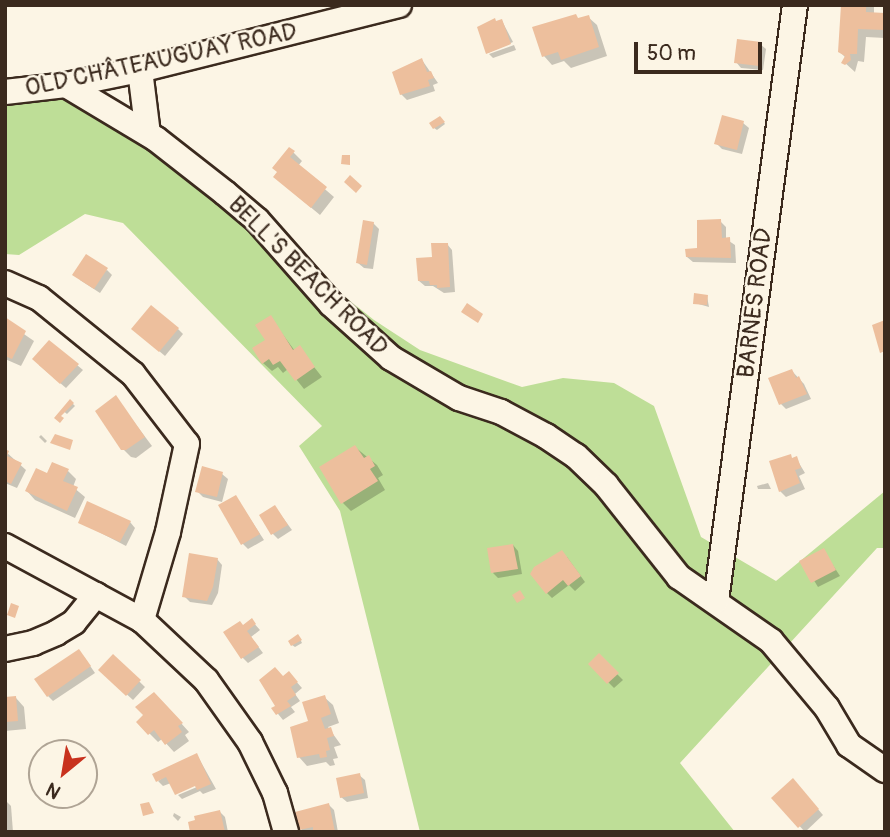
<!DOCTYPE html>
<meta charset="utf-8">
<style>
body{margin:0}
#map{position:relative;width:890px;height:837px;overflow:hidden;background:#fcf5e5;font-family:Pangolin,sans-serif}
div>[style]{position:absolute}
.green>*{inset:0;background:#bede97}
.shadow>*{inset:0;background:#0003}
.building>*{inset:0;background:#edbf9d}
.roads{filter:drop-shadow(2px 0 #3b2a1e) drop-shadow(-2px 0 #3b2a1e) drop-shadow(0 2px #3b2a1e) drop-shadow(0 -2px #3b2a1e)}
.minor>*{height:24px;margin:-12px;padding:0 12px;transform-origin:12px;border-radius:12px;background:#fcf5e5}
span{translate:-50% -50%;white-space:nowrap;text-align:center;line-height:1.15;-webkit-text-stroke:5px #fcf5e5;paint-order:stroke}
.street-label{font-size:24px;color:#3b2a1e}
.frame{position:absolute;inset:0;border:7px solid #3b2a1e;pointer-events:none}
.north{position:absolute;left:28px;top:739px;width:70px;height:70px;box-sizing:border-box;background:#fcf5e5;border:2px solid #afa495;border-radius:50%;rotate:210deg;font-size:19px;font-weight:700;line-height:28px;text-align:center;color:#3b2a1e}
.north::after{content:'';display:block;margin:auto;width:24px;height:32px;background:#c8321e;clip-path:polygon(50% 0,100% 100%,50% 72%,0 100%)}
.scale{position:absolute;left:634px;top:42px;width:128px;height:32px;box-sizing:border-box;border:4px solid #3b2a1e;border-top:0;padding-left:9px;font-size:21px;line-height:24px;white-space:nowrap;color:#3b2a1e;-webkit-text-stroke:5px #fcf5e5;paint-order:stroke}
</style>
<div id="map">
<div class="green">
<i style="clip-path:polygon(69px 98px,141px 134px,374px 320px,420px 350px,522px 387px,563px 378px,614px 383px,654px 406px,701px 537px,776px 581px,885px 491px,885px 548px,877px 548px,680px 763px,735px 832px,420px 832px,340px 511px,299px 446px,322px 426px,123px 223px,85px 214px,19px 255px,5px 254px,5px 102px)"></i>
</div>
<div class="shadow">
<i style="clip-path:polygon(842px 5px,874px 5px,874px 15px,885px 17px,885px 38px,866px 37px,864px 62px,858px 61px,855px 72px,844px 62px,846px 58px,840px 52px)"></i>
<i style="clip-path:polygon(588px 17px,597px 25px,607px 56px,571px 68px,564px 61px,552px 65px,544px 56px,579px 19px)"></i>
<i style="clip-path:polygon(502px 21px,513px 42px,488px 53px,479px 28px)"></i>
<i style="clip-path:polygon(760px 44px,766px 49px,763px 70px,741px 68px,736px 62px)"></i>
<i style="clip-path:polygon(514px 45px,516px 50px,493px 58px,489px 54px)"></i>
<i style="clip-path:polygon(422px 60px,438px 83px,433px 85px,435px 91px,407px 100px,401px 94px)"></i>
<i style="clip-path:polygon(442px 120px,445px 124px,437px 130px,434px 128px)"></i>
<i style="clip-path:polygon(743px 123px,749px 128px,742px 154px,722px 149px,716px 143px)"></i>
<i style="clip-path:polygon(290px 149px,302px 161px,298px 166px,334px 197px,320px 215px,284px 185px)"></i>
<i style="clip-path:polygon(720px 221px,726px 227px,726px 239px,735px 245px,736px 263px,693px 262px,687px 257px,699px 250px)"></i>
<i style="clip-path:polygon(373px 223px,379px 229px,373px 269px,364px 268px,358px 263px)"></i>
<i style="clip-path:polygon(447px 244px,452px 250px,455px 292px,444px 293px,433px 286px,425px 286px,419px 281px)"></i>
<i style="clip-path:polygon(107px 270px,112px 275px,100px 293px,80px 280px)"></i>
<i style="clip-path:polygon(707px 296px,709px 307px,695px 303px)"></i>
<i style="clip-path:polygon(270px 317px,295px 351px,299px 348px,322px 377px,304px 389px,288px 369px,283px 373px,278px 367px,272px 371px,263px 363px)"></i>
<i style="clip-path:polygon(5px 321px,34px 341px,21px 366px,5px 359px)"></i>
<i style="clip-path:polygon(178px 329px,183px 334px,165px 356px,139px 334px)"></i>
<i style="clip-path:polygon(39px 365px,77px 365px,83px 370px,66px 388px)"></i>
<i style="clip-path:polygon(792px 371px,804px 384px,811px 399px,786px 409px,781px 404px)"></i>
<i style="clip-path:polygon(116px 398px,152px 446px,136px 458px,131px 457px,123px 449px)"></i>
<i style="clip-path:polygon(70px 401px,75px 406px,67px 414px,62px 410px)"></i>
<i style="clip-path:polygon(41px 435px,47px 441px,45px 443px,39px 437px)"></i>
<i style="clip-path:polygon(355px 447px,377px 465px,383px 475px,378px 478px,385px 490px,351px 511px,343px 503px)"></i>
<i style="clip-path:polygon(5px 451px,26px 470px,17px 488px,5px 483px)"></i>
<i style="clip-path:polygon(796px 458px,805px 473px,799px 476px,805px 489px,786px 497px,780px 491px,793px 459px)"></i>
<i style="clip-path:polygon(68px 471px,76px 479px,73px 487px,85px 497px,75px 518px,35px 500px,27px 491px,48px 475px)"></i>
<i style="clip-path:polygon(222px 474px,228px 479px,222px 502px,203px 497px,197px 491px)"></i>
<i style="clip-path:polygon(768px 483px,771px 489px,758px 489px,757px 486px)"></i>
<i style="clip-path:polygon(236px 497px,264px 540px,248px 549px,243px 544px)"></i>
<i style="clip-path:polygon(275px 507px,292px 530px,278px 539px,273px 534px)"></i>
<i style="clip-path:polygon(80px 522px,130px 522px,135px 528px,126px 546px)"></i>
<i style="clip-path:polygon(513px 545px,518px 551px,522px 574px,498px 578px,493px 573px)"></i>
<i style="clip-path:polygon(823px 550px,840px 576px,818px 587px,802px 561px)"></i>
<i style="clip-path:polygon(567px 557px,585px 582px,575px 591px,569px 585px,552px 598px,547px 593px)"></i>
<i style="clip-path:polygon(217px 559px,222px 565px,218px 593px,212px 605px,190px 602px,184px 596px)"></i>
<i style="clip-path:polygon(252px 621px,260px 630px,251px 637px,263px 653px,248px 663px,242px 657px,243px 626px)"></i>
<i style="clip-path:polygon(300px 639px,302px 643px,295px 647px,292px 645px)"></i>
<i style="clip-path:polygon(113px 656px,145px 687px,133px 700px,100px 670px)"></i>
<i style="clip-path:polygon(599px 656px,623px 680px,614px 688px,590px 664px)"></i>
<i style="clip-path:polygon(84px 657px,95px 673px,53px 701px,48px 696px)"></i>
<i style="clip-path:polygon(283px 678px,294px 679px,302px 688px,295px 694px,300px 701px,291px 707px,295px 712px,283px 720px,274px 709px,278px 706px)"></i>
<i style="clip-path:polygon(324px 697px,333px 705px,339px 723px,328px 727px,341px 745px,334px 747px,338px 758px,333px 759px,335px 765px,330px 766px,326px 762px,307px 766px,299px 757px,310px 722px)"></i>
<i style="clip-path:polygon(16px 698px,24px 707px,26px 729px,5px 731px,5px 699px)"></i>
<i style="clip-path:polygon(162px 702px,189px 732px,185px 735px,189px 741px,174px 752px,162px 739px,158px 742px,138px 722px)"></i>
<i style="clip-path:polygon(197px 755px,216px 789px,203px 794px,200px 791px,182px 799px,178px 795px,204px 784px,171px 783px,163px 786px,158px 781px)"></i>
<i style="clip-path:polygon(359px 775px,365px 780px,368px 798px,347px 802px,341px 797px)"></i>
<i style="clip-path:polygon(798px 786px,823px 815px,805px 832px,774px 798px)"></i>
<i style="clip-path:polygon(5px 800px,11px 806px,13px 832px,5px 832px)"></i>
<i style="clip-path:polygon(329px 805px,334px 810px,338px 832px,304px 832px,301px 829px)"></i>
<i style="clip-path:polygon(220px 812px,225px 817px,228px 832px,192px 832px)"></i>
<i style="clip-path:polygon(174px 813px,181px 817px,178px 821px,173px 816px)"></i>
</div>
<div class="building">
<i style="clip-path:polygon(841px 5px,866px 5px,866px 12px,885px 13px,885px 30px,858px 29px,857px 54px,850px 54px,851px 60px,845px 65px,841px 63px,845px 56px,838px 52px)"></i>
<i style="clip-path:polygon(576px 14px,578px 18px,589px 15px,599px 47px,561px 60px,558px 52px,542px 57px,532px 27px)"></i>
<i style="clip-path:polygon(495px 18px,496px 21px,502px 19px,511px 44px,486px 54px,477px 27px)"></i>
<i style="clip-path:polygon(737px 39px,761px 42px,759px 66px,734px 63px)"></i>
<i style="clip-path:polygon(422px 58px,427px 72px,431px 71px,434px 78px,428px 80px,430px 86px,400px 95px,392px 72px)"></i>
<i style="clip-path:polygon(722px 115px,744px 121px,737px 150px,714px 144px)"></i>
<i style="clip-path:polygon(440px 116px,445px 122px,433px 129px,429px 123px)"></i>
<i style="clip-path:polygon(289px 147px,295px 151px,290px 157px,327px 187px,311px 208px,273px 177px,277px 172px,272px 168px)"></i>
<i style="clip-path:polygon(342px 155px,350px 155px,350px 165px,341px 164px)"></i>
<i style="clip-path:polygon(350px 175px,362px 186px,356px 193px,344px 182px)"></i>
<i style="clip-path:polygon(721px 219px,722px 238px,730px 237px,731px 258px,686px 257px,685px 249px,697px 248px,697px 220px)"></i>
<i style="clip-path:polygon(363px 220px,374px 222px,367px 265px,356px 263px)"></i>
<i style="clip-path:polygon(431px 243px,448px 243px,450px 287px,437px 288px,437px 285px,430px 285px,429px 281px,418px 281px,416px 258px,432px 257px)"></i>
<i style="clip-path:polygon(86px 254px,108px 268px,94px 289px,72px 275px)"></i>
<i style="clip-path:polygon(694px 293px,708px 295px,707px 305px,693px 304px)"></i>
<i style="clip-path:polygon(467px 303px,483px 314px,478px 323px,461px 312px)"></i>
<i style="clip-path:polygon(151px 305px,179px 328px,159px 352px,131px 329px)"></i>
<i style="clip-path:polygon(271px 315px,293px 350px,300px 345px,315px 367px,295px 381px,280px 361px,273px 365px,269px 359px,262px 364px,252px 348px,265px 340px,255px 325px)"></i>
<i style="clip-path:polygon(5px 317px,26px 331px,12px 359px,5px 356px)"></i>
<i style="clip-path:polygon(885px 320px,885px 351px,880px 353px,872px 325px)"></i>
<i style="clip-path:polygon(49px 340px,79px 364px,60px 384px,32px 359px)"></i>
<i style="clip-path:polygon(792px 369px,796px 378px,799px 376px,807px 394px,779px 405px,768px 378px)"></i>
<i style="clip-path:polygon(116px 395px,145px 437px,126px 450px,121px 450px,95px 411px)"></i>
<i style="clip-path:polygon(70px 399px,74px 403px,61px 416px,64px 418px,60px 423px,54px 418px)"></i>
<i style="clip-path:polygon(55px 434px,73px 440px,70px 450px,50px 443px)"></i>
<i style="clip-path:polygon(355px 445px,364px 458px,369px 455px,375px 466px,370px 469px,378px 481px,341px 504px,319px 467px)"></i>
<i style="clip-path:polygon(5px 449px,9px 451px,7px 456px,22px 463px,11px 484px,5px 481px)"></i>
<i style="clip-path:polygon(791px 454px,792px 458px,797px 456px,801px 468px,795px 470px,800px 483px,779px 492px,769px 461px)"></i>
<i style="clip-path:polygon(52px 462px,69px 469px,63px 481px,78px 487px,67px 511px,25px 491px,36px 468px,47px 473px)"></i>
<i style="clip-path:polygon(202px 466px,223px 472px,217px 497px,195px 492px)"></i>
<i style="clip-path:polygon(236px 495px,260px 534px,241px 545px,218px 505px)"></i>
<i style="clip-path:polygon(87px 501px,131px 521px,120px 542px,78px 523px)"></i>
<i style="clip-path:polygon(275px 505px,288px 525px,271px 535px,259px 515px)"></i>
<i style="clip-path:polygon(513px 544px,518px 569px,491px 573px,487px 548px)"></i>
<i style="clip-path:polygon(824px 548px,836px 570px,811px 583px,799px 561px)"></i>
<i style="clip-path:polygon(562px 550px,581px 576px,568px 586px,563px 580px,546px 594px,530px 574px,534px 567px)"></i>
<i style="clip-path:polygon(189px 553px,218px 558px,213px 587px,207px 601px,182px 597px)"></i>
<i style="clip-path:polygon(520px 590px,525px 598px,517px 603px,512px 595px)"></i>
<i style="clip-path:polygon(11px 603px,19px 606px,15px 618px,7px 615px)"></i>
<i style="clip-path:polygon(252px 618px,256px 624px,247px 631px,259px 647px,241px 659px,223px 632px,240px 621px,243px 625px)"></i>
<i style="clip-path:polygon(298px 634px,302px 640px,291px 646px,288px 641px)"></i>
<i style="clip-path:polygon(79px 649px,91px 666px,47px 697px,34px 679px)"></i>
<i style="clip-path:polygon(599px 653px,619px 673px,607px 684px,588px 664px)"></i>
<i style="clip-path:polygon(113px 654px,141px 680px,126px 696px,98px 670px)"></i>
<i style="clip-path:polygon(275px 667px,283px 676px,289px 671px,298px 682px,291px 687px,296px 695px,287px 701px,291px 706px,276px 715px,271px 708px,275px 706px,259px 680px)"></i>
<i style="clip-path:polygon(154px 692px,183px 723px,178px 726px,182px 732px,165px 745px,154px 730px,148px 735px,136px 722px,143px 715px,135px 707px)"></i>
<i style="clip-path:polygon(325px 695px,331px 714px,321px 718px,325px 729px,331px 727px,334px 736px,327px 738px,330px 750px,326px 751px,327px 757px,320px 758px,319px 754px,297px 758px,290px 727px,308px 721px,302px 702px)"></i>
<i style="clip-path:polygon(16px 696px,18px 721px,5px 722px,5px 697px)"></i>
<i style="clip-path:polygon(197px 753px,211px 784px,197px 790px,195px 786px,175px 795px,166px 777px,156px 782px,152px 774px)"></i>
<i style="clip-path:polygon(360px 773px,364px 793px,340px 798px,336px 778px)"></i>
<i style="clip-path:polygon(793px 778px,819px 809px,798px 828px,771px 798px)"></i>
<i style="clip-path:polygon(149px 802px,154px 813px,143px 816px,140px 804px)"></i>
<i style="clip-path:polygon(329px 803px,335px 832px,313px 832px,313px 827px,299px 830px,295px 812px)"></i>
<i style="clip-path:polygon(220px 810px,225px 832px,190px 832px,188px 822px,195px 820px,194px 816px)"></i>
</div>
<div class="roads">
<div class="minor">
<i style="left:140px;top:70px;width:64px;rotate:82.9deg"></i>
<i style="left:66px;top:85px;width:105px;rotate:31deg"></i>
<i style="left:156px;top:139px;width:88px;rotate:38deg"></i>
<i style="left:225px;top:193px;width:42px;rotate:40.2deg"></i>
<i style="left:257px;top:220px;width:112px;rotate:48.6deg"></i>
<i style="left:331px;top:304px;width:81px;rotate:42deg"></i>
<i style="left:391px;top:358px;width:79px;rotate:30.5deg"></i>
<i style="left:459px;top:398px;width:44px;rotate:18.4deg"></i>
<i style="left:501px;top:412px;width:51px;rotate:28.1deg"></i>
<i style="left:546px;top:436px;width:36px;rotate:34deg"></i>
<i style="left:576px;top:456px;width:42px;rotate:44deg"></i>
<i style="left:606px;top:485px;width:117px;rotate:51.6deg"></i>
<i style="left:679px;top:577px;width:112px;rotate:34.8deg"></i>
<i style="left:771px;top:641px;width:87px;rotate:50.1deg"></i>
<i style="left:827px;top:708px;width:43px;rotate:59.3deg"></i>
<i style="left:849px;top:745px;width:44px;rotate:34.8deg"></i>
<i style="left:5px;top:92px;width:61px;rotate:-6.5deg"></i>
<i style="left:66px;top:85px;width:76px;rotate:-11.5deg"></i>
<i style="left:140px;top:70px;width:267px;rotate:-14.1deg"></i>
<i style="left:5px;top:283px;width:37px;rotate:24deg"></i>
<i style="left:39px;top:298px;width:121px;rotate:39deg"></i>
<i style="left:133px;top:374px;width:88px;rotate:52.4deg"></i>
<i style="left:187px;top:444px;width:90px;rotate:102.2deg"></i>
<i style="left:168px;top:532px;width:92px;rotate:106.5deg"></i>
<i style="left:5px;top:546px;width:156px;rotate:28.4deg"></i>
<i style="left:142px;top:620px;width:88px;rotate:43.2deg"></i>
<i style="left:206px;top:680px;width:76px;rotate:54.6deg"></i>
<i style="left:250px;top:742px;width:57px;rotate:63.9deg"></i>
<i style="left:275px;top:793px;width:41px;rotate:74.2deg"></i>
<i style="left:716px;top:601px;width:601px;rotate:-82.45deg"></i>
<i style="left:5px;top:649px;width:29px;rotate:-12deg"></i>
<i style="left:33px;top:643px;width:25px;rotate:-23deg"></i>
<i style="left:56px;top:633px;width:21px;rotate:-31deg"></i>
<i style="left:74px;top:622px;width:35px;rotate:-51deg"></i>
</div>
</div>
<div class="street-label">
<span style="left:161px;top:60px;rotate:-12deg">OLD CHÂTEAUGUAY ROAD</span>
<span style="left:308px;top:276px;rotate:45deg">BELL'S BEACH ROAD</span>
<span style="left:755px;top:303px;rotate:-83deg">BARNES ROAD</span>
</div>
<div class="frame"></div>
<div class="north">N</div>
<div class="scale">50 m</div>
</div>
